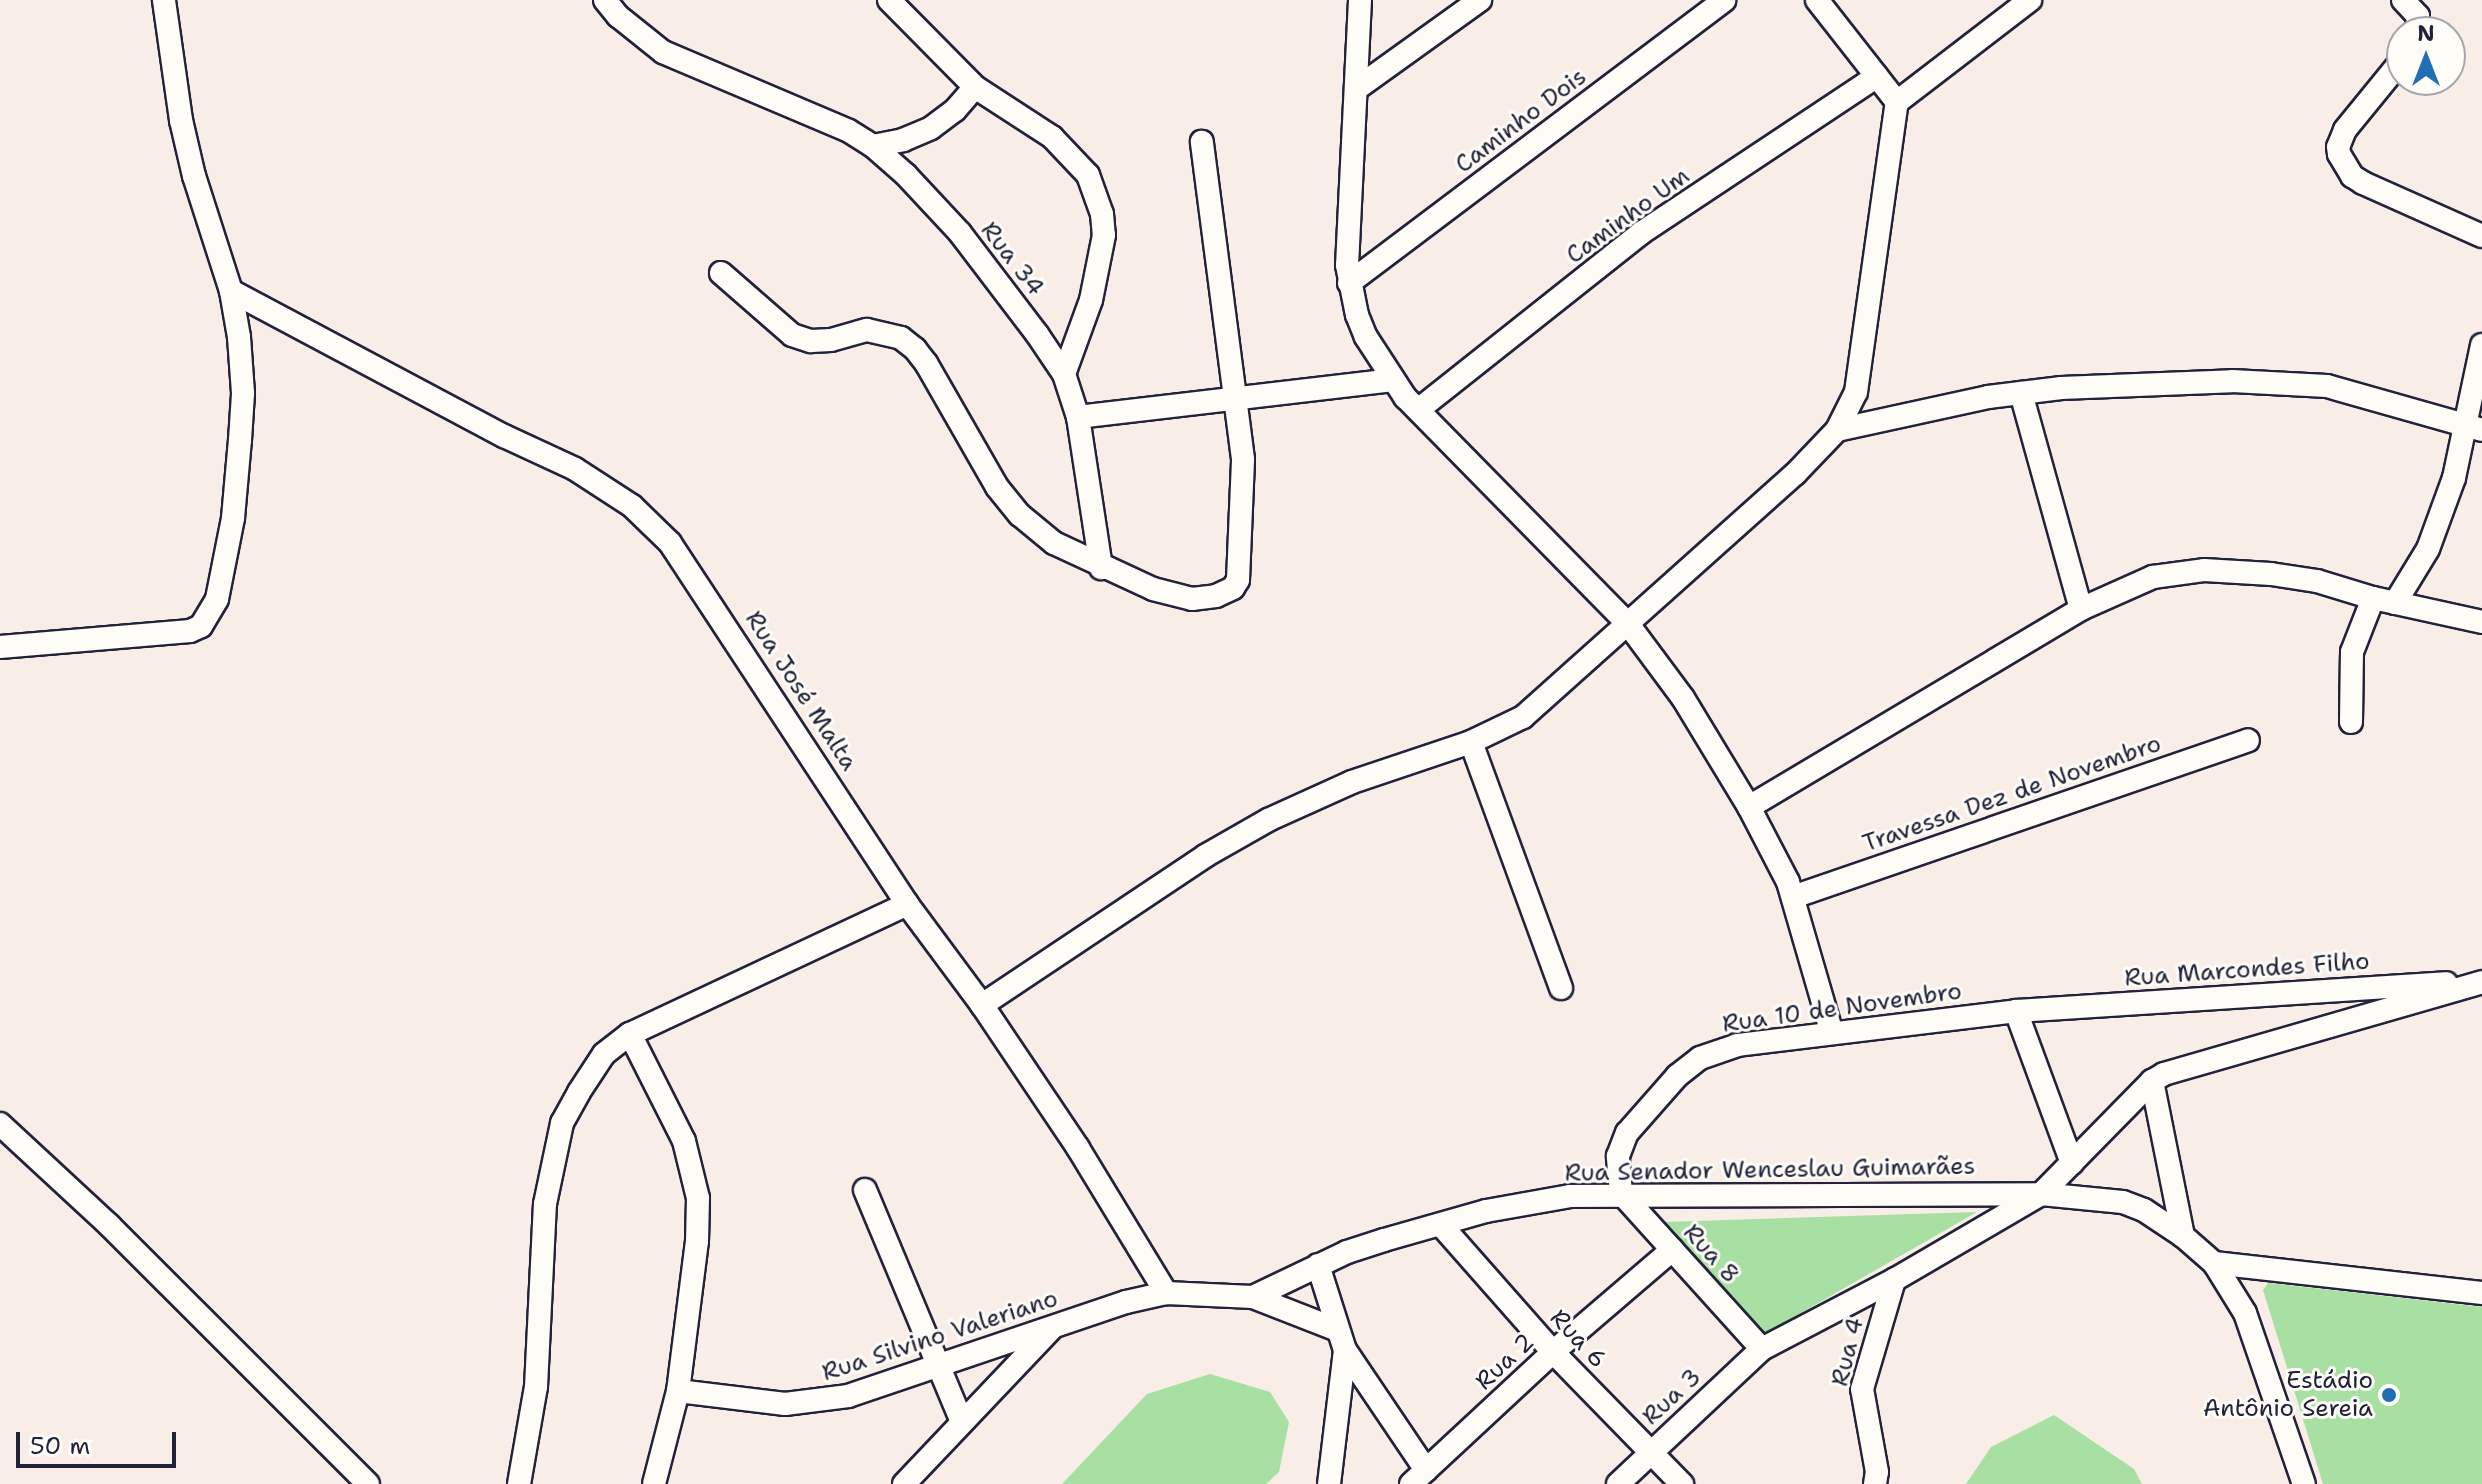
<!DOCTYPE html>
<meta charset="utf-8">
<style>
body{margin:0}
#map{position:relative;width:2482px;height:1484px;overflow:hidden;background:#f9ede7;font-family:"Shantell Sans",sans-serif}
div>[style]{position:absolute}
.green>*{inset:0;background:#a8dfa2}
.roads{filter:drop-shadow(2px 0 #22223b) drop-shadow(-2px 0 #22223b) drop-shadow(0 2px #22223b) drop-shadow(0 -2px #22223b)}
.street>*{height:22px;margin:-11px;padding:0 11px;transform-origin:11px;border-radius:11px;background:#fdfcf7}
.dots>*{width:22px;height:22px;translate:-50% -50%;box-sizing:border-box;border:4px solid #fdfcf7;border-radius:50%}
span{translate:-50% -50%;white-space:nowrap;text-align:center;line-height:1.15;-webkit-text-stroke:6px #fdfcf7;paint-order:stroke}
.street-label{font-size:24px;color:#22223b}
.poi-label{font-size:24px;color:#22223b}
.right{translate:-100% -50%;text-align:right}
.north{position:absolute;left:2386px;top:16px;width:80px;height:80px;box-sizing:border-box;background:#fdfcf7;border:2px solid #a5a5ac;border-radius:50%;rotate:0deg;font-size:22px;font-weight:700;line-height:32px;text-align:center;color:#22223b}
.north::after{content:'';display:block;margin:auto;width:28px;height:36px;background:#1f6fb2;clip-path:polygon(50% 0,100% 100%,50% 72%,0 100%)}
.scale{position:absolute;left:16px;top:1432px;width:160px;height:36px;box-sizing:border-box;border:4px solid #22223b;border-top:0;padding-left:10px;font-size:24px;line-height:28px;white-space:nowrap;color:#22223b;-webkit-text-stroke:6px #fdfcf7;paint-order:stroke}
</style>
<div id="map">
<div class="green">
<i style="clip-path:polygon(1977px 1212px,1766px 1333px,1664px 1222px)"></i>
<i style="clip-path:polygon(2268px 1283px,2482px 1307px,2482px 1484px,2323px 1484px,2263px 1290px)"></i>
<i style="clip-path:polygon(1210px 1374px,1270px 1392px,1289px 1422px,1279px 1472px,1266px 1484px,1062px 1484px,1147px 1394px)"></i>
<i style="clip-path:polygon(2054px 1415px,2134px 1469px,2142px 1484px,1966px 1484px,1991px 1447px)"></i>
</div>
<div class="roads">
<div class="street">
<i style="left:605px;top:0;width:21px;rotate:51deg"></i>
<i style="left:618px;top:16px;width:58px;rotate:38.7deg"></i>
<i style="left:663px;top:52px;width:202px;rotate:23deg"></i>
<i style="left:849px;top:131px;width:28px;rotate:32deg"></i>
<i style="left:873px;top:146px;width:44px;rotate:41.3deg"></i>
<i style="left:906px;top:175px;width:79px;rotate:47deg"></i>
<i style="left:960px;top:233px;width:127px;rotate:52.7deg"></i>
<i style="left:1037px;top:334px;width:48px;rotate:56deg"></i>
<i style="left:1064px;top:374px;width:45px;rotate:72deg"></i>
<i style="left:1078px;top:417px;width:315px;rotate:-6.7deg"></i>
<i style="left:889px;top:0;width:122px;rotate:45.3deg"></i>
<i style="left:975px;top:87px;width:92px;rotate:33deg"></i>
<i style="left:1052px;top:137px;width:52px;rotate:46.5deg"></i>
<i style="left:1088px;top:175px;width:41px;rotate:70.3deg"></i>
<i style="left:1102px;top:214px;width:21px;rotate:85deg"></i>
<i style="left:1104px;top:235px;width:66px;rotate:101.3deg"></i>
<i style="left:1091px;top:300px;width:79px;rotate:110deg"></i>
<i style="left:1360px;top:0;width:265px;rotate:92.8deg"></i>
<i style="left:1347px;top:265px;width:51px;rotate:78.7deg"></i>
<i style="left:1357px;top:315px;width:24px;rotate:68deg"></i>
<i style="left:1366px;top:337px;width:72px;rotate:57deg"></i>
<i style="left:1405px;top:397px;width:318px;rotate:45.5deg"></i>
<i style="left:1628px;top:624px;width:92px;rotate:53.4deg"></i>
<i style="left:1683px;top:698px;width:127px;rotate:58.8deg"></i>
<i style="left:1749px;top:807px;width:85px;rotate:62.5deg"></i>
<i style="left:1788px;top:882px;width:154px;rotate:73.8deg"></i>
<i style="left:1817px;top:0;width:130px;rotate:51.9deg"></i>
<i style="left:2403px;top:0;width:22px;rotate:47deg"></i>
<i style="left:2418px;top:16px;width:16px;rotate:94deg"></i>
<i style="left:2402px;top:60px;width:90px;rotate:129.2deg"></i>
<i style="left:2345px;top:130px;width:18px;rotate:112deg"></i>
<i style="left:2338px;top:147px;width:7px;rotate:82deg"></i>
<i style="left:2339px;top:154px;width:26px;rotate:59deg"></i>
<i style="left:2352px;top:176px;width:13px;rotate:32deg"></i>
<i style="left:2363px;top:183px;width:130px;rotate:24deg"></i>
<i style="left:1356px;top:89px;width:153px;rotate:-35.7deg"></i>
<i style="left:873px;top:146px;width:31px;rotate:-11deg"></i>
<i style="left:903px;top:140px;width:30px;rotate:-23deg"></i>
<i style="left:931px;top:128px;width:30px;rotate:-37deg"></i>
<i style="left:955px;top:110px;width:30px;rotate:-49deg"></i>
<i style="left:721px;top:273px;width:94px;rotate:41.1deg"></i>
<i style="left:792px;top:335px;width:20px;rotate:18deg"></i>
<i style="left:811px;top:341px;width:20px;rotate:-3deg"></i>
<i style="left:831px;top:340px;width:37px;rotate:-16deg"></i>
<i style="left:867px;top:330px;width:35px;rotate:13deg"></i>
<i style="left:901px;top:338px;width:18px;rotate:38deg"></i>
<i style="left:915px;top:349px;width:18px;rotate:52deg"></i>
<i style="left:926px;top:363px;width:143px;rotate:60.2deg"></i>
<i style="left:997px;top:487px;width:36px;rotate:51deg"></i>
<i style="left:1020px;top:515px;width:44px;rotate:39.5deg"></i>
<i style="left:1054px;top:543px;width:109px;rotate:24.9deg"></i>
<i style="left:1153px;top:589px;width:40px;rotate:14.4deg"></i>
<i style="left:1192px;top:599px;width:24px;rotate:-7deg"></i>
<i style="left:1216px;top:596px;width:19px;rotate:-25deg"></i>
<i style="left:1233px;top:588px;width:9px;rotate:-58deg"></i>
<i style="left:1238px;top:580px;width:121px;rotate:-87.6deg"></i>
<i style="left:1243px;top:459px;width:320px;rotate:-97.4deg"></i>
<i style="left:1349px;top:283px;width:470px;rotate:-37deg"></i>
<i style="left:231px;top:291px;width:309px;rotate:28deg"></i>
<i style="left:504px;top:436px;width:78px;rotate:24.9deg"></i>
<i style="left:575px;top:469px;width:68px;rotate:33deg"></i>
<i style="left:632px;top:506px;width:53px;rotate:44.2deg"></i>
<i style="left:670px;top:543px;width:432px;rotate:56.7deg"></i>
<i style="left:907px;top:904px;width:126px;rotate:53.4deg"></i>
<i style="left:982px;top:1005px;width:172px;rotate:56.1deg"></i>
<i style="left:1078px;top:1148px;width:170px;rotate:58.7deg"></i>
<i style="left:2021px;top:393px;width:224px;rotate:74.5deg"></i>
<i style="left:1418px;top:410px;width:285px;rotate:-38.4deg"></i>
<i style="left:1641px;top:233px;width:283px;rotate:-33.6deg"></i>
<i style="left:1078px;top:417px;width:153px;rotate:81.3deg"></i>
<i style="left:1837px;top:430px;width:155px;rotate:-12.3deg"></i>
<i style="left:1988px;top:397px;width:74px;rotate:-7deg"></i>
<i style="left:2061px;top:388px;width:171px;rotate:-2.3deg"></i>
<i style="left:2232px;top:381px;width:95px;rotate:3deg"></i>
<i style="left:2327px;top:386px;width:161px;rotate:15.8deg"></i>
<i style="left:2395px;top:603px;width:63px;rotate:-58.6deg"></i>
<i style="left:2428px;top:549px;width:76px;rotate:-69.9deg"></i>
<i style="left:2454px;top:478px;width:136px;rotate:-78.1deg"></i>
<i style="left:0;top:647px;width:191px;rotate:-4.8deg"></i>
<i style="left:190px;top:631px;width:12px;rotate:-24deg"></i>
<i style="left:201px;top:626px;width:31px;rotate:-59deg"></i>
<i style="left:217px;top:599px;width:83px;rotate:-78.8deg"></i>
<i style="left:233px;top:518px;width:78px;rotate:-84.9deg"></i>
<i style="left:240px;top:440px;width:47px;rotate:-86.3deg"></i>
<i style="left:243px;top:393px;width:56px;rotate:-94.1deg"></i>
<i style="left:239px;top:337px;width:47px;rotate:-99.9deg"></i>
<i style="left:231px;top:291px;width:121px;rotate:-107.8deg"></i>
<i style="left:194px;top:176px;width:57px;rotate:-103.1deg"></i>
<i style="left:181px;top:120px;width:121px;rotate:-98.1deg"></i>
<i style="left:2351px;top:722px;width:70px;rotate:-89.2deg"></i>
<i style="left:2352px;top:652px;width:58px;rotate:-68.7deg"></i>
<i style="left:1471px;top:742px;width:262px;rotate:69.9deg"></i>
<i style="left:1749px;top:807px;width:387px;rotate:-30.8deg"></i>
<i style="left:2081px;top:609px;width:79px;rotate:-24deg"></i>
<i style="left:2153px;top:577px;width:51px;rotate:-7.8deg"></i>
<i style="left:2204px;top:570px;width:67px;rotate:3.4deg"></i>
<i style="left:2271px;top:574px;width:47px;rotate:8.7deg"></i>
<i style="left:2317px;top:581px;width:59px;rotate:16.9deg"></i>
<i style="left:2373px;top:598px;width:112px;rotate:12.4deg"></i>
<i style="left:1793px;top:897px;width:481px;rotate:-19deg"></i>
<i style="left:982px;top:1005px;width:268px;rotate:-33.7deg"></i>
<i style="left:1205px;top:856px;width:73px;rotate:-29.7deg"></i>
<i style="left:1268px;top:820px;width:92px;rotate:-24.3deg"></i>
<i style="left:1352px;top:782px;width:126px;rotate:-18.6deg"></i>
<i style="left:1471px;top:742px;width:58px;rotate:-25.7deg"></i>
<i style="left:1523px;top:717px;width:365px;rotate:-41.8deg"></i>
<i style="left:1795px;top:474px;width:61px;rotate:-46.3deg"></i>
<i style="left:1837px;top:430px;width:42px;rotate:-63.4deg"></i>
<i style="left:1856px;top:392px;width:293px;rotate:-82deg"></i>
<i style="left:1897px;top:102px;width:168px;rotate:-37.5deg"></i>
<i style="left:2016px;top:1011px;width:162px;rotate:69.8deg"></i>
<i style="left:630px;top:1034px;width:120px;rotate:63.2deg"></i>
<i style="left:684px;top:1141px;width:59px;rotate:76.2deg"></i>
<i style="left:698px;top:1198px;width:43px;rotate:91.3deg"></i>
<i style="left:697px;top:1241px;width:151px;rotate:97.2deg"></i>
<i style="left:678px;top:1391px;width:96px;rotate:104.5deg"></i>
<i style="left:2152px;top:1081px;width:158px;rotate:78.7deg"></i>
<i style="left:0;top:1124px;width:149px;rotate:42.8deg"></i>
<i style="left:109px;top:1225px;width:366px;rotate:45deg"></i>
<i style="left:865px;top:1190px;width:251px;rotate:67.3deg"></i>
<i style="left:1621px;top:1193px;width:37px;rotate:-95deg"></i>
<i style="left:1618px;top:1156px;width:25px;rotate:-69deg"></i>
<i style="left:1627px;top:1133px;width:76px;rotate:-48.7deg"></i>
<i style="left:1677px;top:1076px;width:29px;rotate:-38deg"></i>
<i style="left:1700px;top:1058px;width:39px;rotate:-19deg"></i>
<i style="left:1737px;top:1045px;width:281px;rotate:-6.9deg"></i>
<i style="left:2016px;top:1011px;width:431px;rotate:-3.7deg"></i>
<i style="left:1621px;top:1193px;width:210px;rotate:47.9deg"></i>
<i style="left:1441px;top:1225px;width:169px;rotate:48.6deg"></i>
<i style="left:1553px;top:1352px;width:185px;rotate:45.7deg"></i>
<i style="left:2214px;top:1263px;width:270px;rotate:6.4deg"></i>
<i style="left:1318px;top:1265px;width:89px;rotate:72.4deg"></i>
<i style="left:1345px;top:1350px;width:145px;rotate:56deg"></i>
<i style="left:1253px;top:1297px;width:88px;rotate:21.3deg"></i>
<i style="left:678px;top:1391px;width:108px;rotate:6.9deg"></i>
<i style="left:785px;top:1404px;width:64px;rotate:-7.2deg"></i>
<i style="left:848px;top:1396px;width:293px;rotate:-18.7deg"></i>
<i style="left:1126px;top:1302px;width:41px;rotate:-12.7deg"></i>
<i style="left:1166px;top:1293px;width:87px;rotate:2.6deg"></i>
<i style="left:1253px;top:1297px;width:104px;rotate:-25.6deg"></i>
<i style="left:1347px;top:1252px;width:39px;rotate:-18deg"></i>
<i style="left:1384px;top:1240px;width:106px;rotate:-15.9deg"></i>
<i style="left:1486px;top:1211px;width:85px;rotate:-10.1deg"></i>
<i style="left:1570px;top:1196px;width:471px;rotate:-0.2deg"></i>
<i style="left:2041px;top:1194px;width:158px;rotate:-45.5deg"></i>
<i style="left:2152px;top:1081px;width:14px;rotate:-30deg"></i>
<i style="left:2164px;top:1074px;width:331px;rotate:-16.1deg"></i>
<i style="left:519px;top:1484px;width:98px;rotate:-80.1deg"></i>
<i style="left:536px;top:1387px;width:183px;rotate:-87.2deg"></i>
<i style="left:545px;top:1204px;width:83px;rotate:-78.1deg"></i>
<i style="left:562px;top:1123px;width:35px;rotate:-61deg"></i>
<i style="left:579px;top:1092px;width:45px;rotate:-56.7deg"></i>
<i style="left:604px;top:1054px;width:33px;rotate:-38deg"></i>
<i style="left:630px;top:1034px;width:306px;rotate:-25.1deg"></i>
<i style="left:904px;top:1484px;width:212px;rotate:-46.5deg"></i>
<i style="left:1329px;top:1484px;width:135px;rotate:-83.2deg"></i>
<i style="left:1411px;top:1484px;width:194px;rotate:-42.9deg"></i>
<i style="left:1553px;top:1352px;width:157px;rotate:-40.6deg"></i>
<i style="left:1618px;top:1484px;width:197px;rotate:-43.2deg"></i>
<i style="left:1762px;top:1349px;width:149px;rotate:-27.6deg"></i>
<i style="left:1894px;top:1280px;width:170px;rotate:-30.3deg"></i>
<i style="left:2041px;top:1194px;width:82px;rotate:5.6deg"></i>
<i style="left:2123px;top:1202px;width:22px;rotate:21deg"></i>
<i style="left:2144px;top:1210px;width:47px;rotate:33.7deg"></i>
<i style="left:2183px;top:1236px;width:41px;rotate:41.1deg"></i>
<i style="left:2214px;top:1263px;width:59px;rotate:58.2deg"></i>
<i style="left:2245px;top:1313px;width:181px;rotate:71deg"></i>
<i style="left:1875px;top:1484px;width:12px;rotate:-81deg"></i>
<i style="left:1877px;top:1472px;width:84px;rotate:-100.2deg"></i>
<i style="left:1862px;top:1389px;width:114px;rotate:-73.6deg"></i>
</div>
</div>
<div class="dots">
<i style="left:2389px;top:1395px;background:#1f6fb2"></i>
</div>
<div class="street-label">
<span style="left:1521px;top:121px;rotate:-37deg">Caminho Dois</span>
<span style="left:1628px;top:216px;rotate:-36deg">Caminho Um</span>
<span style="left:1012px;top:259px;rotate:52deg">Rua 34</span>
<span style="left:801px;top:691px;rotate:57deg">Rua José Malta</span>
<span style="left:2012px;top:794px;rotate:-19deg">Travessa Dez de Novembro</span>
<span style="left:2247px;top:970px;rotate:-4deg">Rua Marcondes Filho</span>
<span style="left:1842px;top:1008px;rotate:-8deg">Rua 10 de Novembro</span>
<span style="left:1770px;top:1170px;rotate:-1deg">Rua Senador Wenceslau Guimarães</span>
<span style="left:1711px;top:1254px;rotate:48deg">Rua 8</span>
<span style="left:940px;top:1336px;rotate:-18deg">Rua Silvino Valeriano</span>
<span style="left:1578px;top:1339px;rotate:47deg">Rua 6</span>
<span style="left:1848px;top:1352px;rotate:-76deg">Rua 4</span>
<span style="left:1505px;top:1362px;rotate:-43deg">Rua 2</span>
<span style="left:1672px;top:1397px;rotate:-43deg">Rua 3</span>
</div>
<div class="poi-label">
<span class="right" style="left:2373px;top:1395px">Estádio<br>Antônio Sereia</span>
</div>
<div class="north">N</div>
<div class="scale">50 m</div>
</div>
